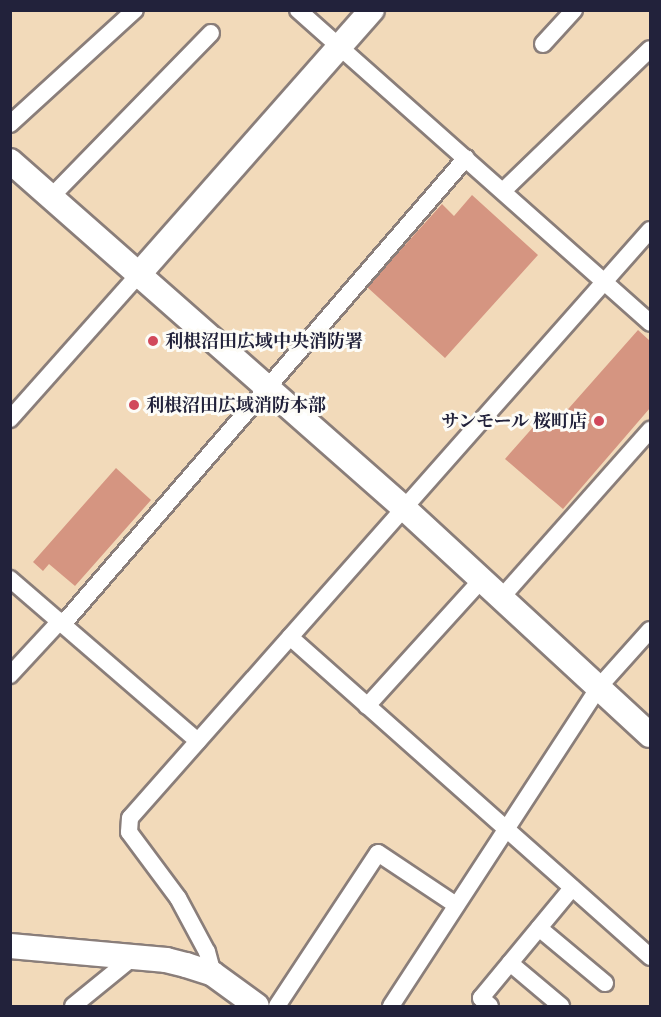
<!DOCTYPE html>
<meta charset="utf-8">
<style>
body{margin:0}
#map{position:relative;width:661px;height:1017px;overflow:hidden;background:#f2daba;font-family:"IM FELL Great Primer","Noto Serif JP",serif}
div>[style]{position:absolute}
.building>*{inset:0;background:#d59581}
.roads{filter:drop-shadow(2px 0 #8a7e7a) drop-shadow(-2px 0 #8a7e7a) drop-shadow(0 2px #8a7e7a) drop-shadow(0 -2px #8a7e7a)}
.street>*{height:16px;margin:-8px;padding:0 8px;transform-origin:8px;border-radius:8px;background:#fff}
.secondary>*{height:24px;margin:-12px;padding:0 12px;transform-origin:12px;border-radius:12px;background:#fff}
.dots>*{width:16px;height:16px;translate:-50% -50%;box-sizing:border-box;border:3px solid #fdfcf7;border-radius:50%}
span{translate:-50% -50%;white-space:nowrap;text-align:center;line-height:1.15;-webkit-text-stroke:6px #fdfcf7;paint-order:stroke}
.poi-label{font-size:18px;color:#22223b;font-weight:700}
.left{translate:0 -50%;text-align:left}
.right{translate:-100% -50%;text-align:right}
.frame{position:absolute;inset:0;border:12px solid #22223b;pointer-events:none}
</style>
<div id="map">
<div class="building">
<i style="clip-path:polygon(472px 195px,538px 255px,445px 358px,367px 287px,442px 204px,454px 216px)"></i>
<i style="clip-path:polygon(638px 330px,650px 341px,650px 408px,563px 509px,505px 459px,543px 416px,554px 425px)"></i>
<i style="clip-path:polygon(116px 468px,151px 500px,75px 586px,49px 564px,43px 571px,33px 562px)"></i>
</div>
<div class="roads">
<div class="street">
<i style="left:298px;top:10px;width:471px;rotate:41.6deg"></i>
<i style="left:543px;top:44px;width:46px;rotate:-47.6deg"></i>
<i style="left:10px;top:124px;width:169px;rotate:-42.4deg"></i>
<i style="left:503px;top:191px;width:204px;rotate:-44deg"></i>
<i style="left:51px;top:197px;width:229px;rotate:-45.7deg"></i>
<i style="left:10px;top:419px;width:194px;rotate:-48.3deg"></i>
<i style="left:10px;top:579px;width:248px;rotate:40.8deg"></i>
<i style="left:501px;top:598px;width:225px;rotate:-48.4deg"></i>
<i style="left:63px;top:624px;width:616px;rotate:-49.15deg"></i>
<i style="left:290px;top:637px;width:482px;rotate:41.6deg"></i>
<i style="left:10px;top:675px;width:74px;rotate:-47.2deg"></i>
<i style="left:367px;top:706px;width:171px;rotate:-47.8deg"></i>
<i style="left:539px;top:928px;width:86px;rotate:39.8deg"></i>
<i style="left:510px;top:963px;width:67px;rotate:40.1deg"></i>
<i style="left:213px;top:974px;width:23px;rotate:-105deg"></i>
<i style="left:207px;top:952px;width:61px;rotate:-118.2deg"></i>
<i style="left:178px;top:898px;width:82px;rotate:-126.6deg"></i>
<i style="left:129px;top:832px;width:14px;rotate:-86deg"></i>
<i style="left:130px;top:818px;width:785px;rotate:-48.51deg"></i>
<i style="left:73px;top:1006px;width:76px;rotate:-39.1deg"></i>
<i style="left:277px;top:1006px;width:183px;rotate:-56.6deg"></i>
<i style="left:378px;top:853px;width:94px;rotate:33.7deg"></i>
<i style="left:391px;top:1006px;width:379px;rotate:-56.9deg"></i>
<i style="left:598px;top:688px;width:78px;rotate:-48.1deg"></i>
<i style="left:490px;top:1006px;width:12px;rotate:-138deg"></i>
<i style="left:481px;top:998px;width:143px;rotate:-50.4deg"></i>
</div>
<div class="secondary">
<i style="left:10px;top:161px;width:526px;rotate:41.38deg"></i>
<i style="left:405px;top:509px;width:333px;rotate:42.7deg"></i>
<i style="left:139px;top:274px;width:352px;rotate:-48.6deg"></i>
<i style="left:10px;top:946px;width:157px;rotate:5.1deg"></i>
<i style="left:166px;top:960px;width:21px;rotate:14deg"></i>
<i style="left:186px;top:965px;width:28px;rotate:18deg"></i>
<i style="left:213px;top:974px;width:54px;rotate:36deg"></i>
</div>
</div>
<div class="dots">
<i style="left:153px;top:341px;background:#d1495b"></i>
<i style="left:134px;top:405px;background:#d1495b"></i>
<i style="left:599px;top:421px;background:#d1495b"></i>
</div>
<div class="poi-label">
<span class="left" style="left:165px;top:341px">利根沼田広域中央消防署</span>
<span class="left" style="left:146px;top:405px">利根沼田広域消防本部</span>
<span class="right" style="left:587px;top:421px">サンモール 桜町店</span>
</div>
<div class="frame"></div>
</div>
